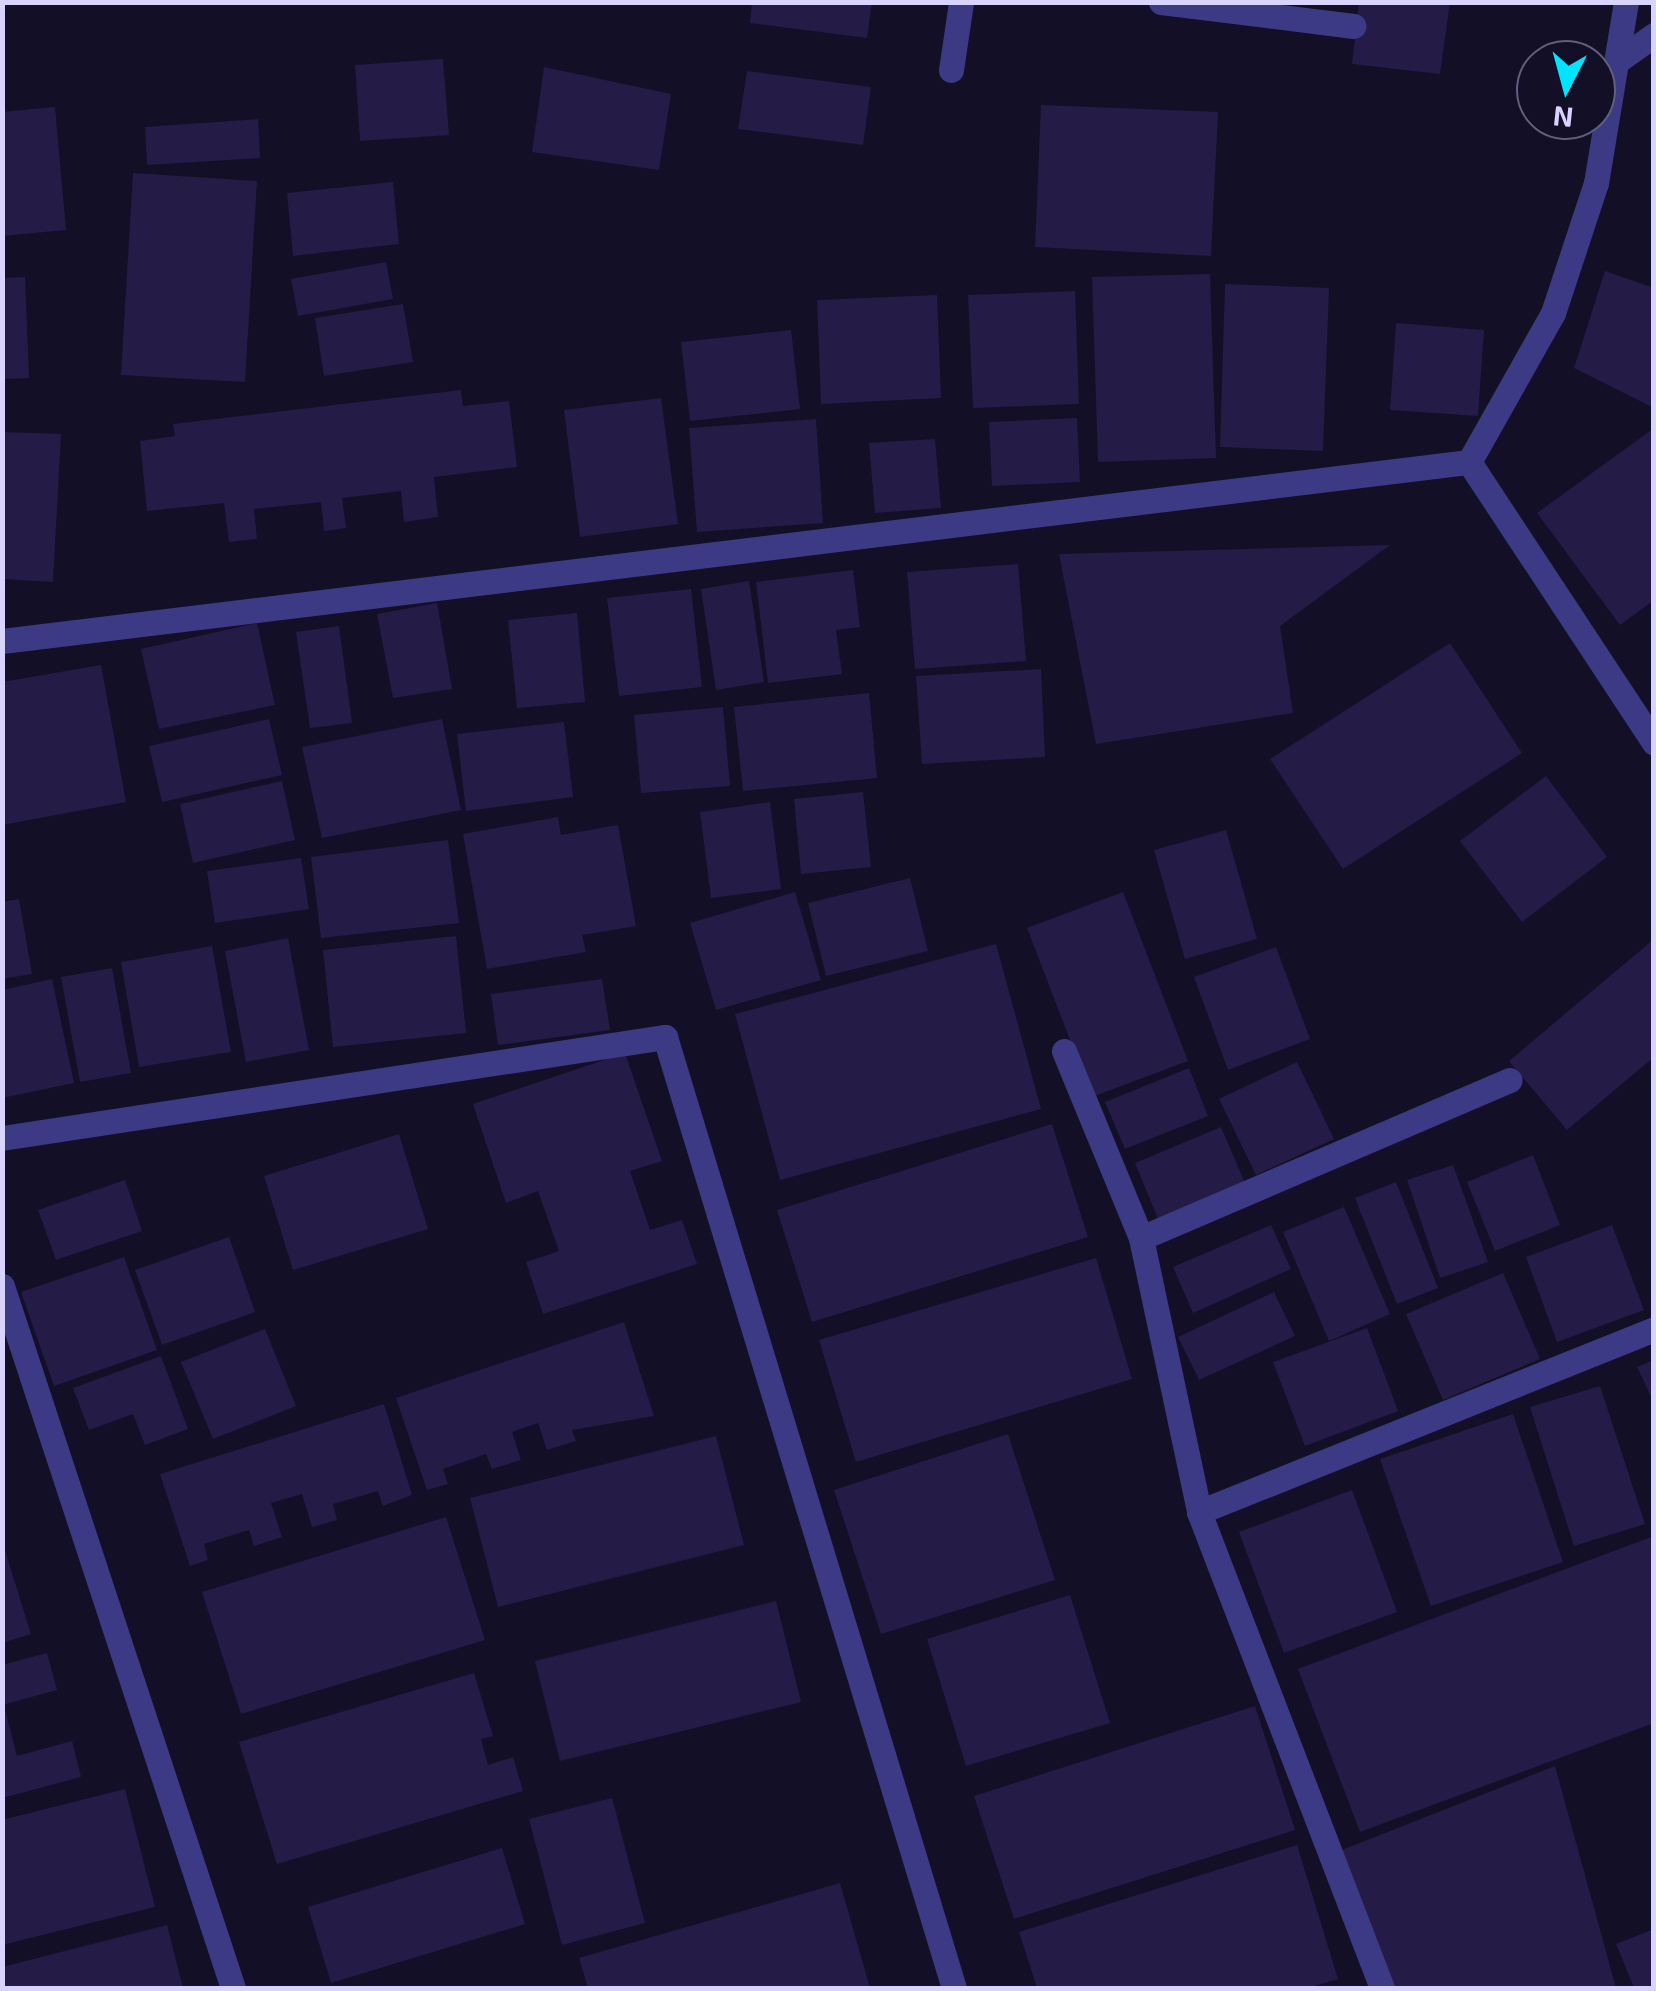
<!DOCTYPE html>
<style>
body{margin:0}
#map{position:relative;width:1656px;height:1991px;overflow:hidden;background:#130f26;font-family:"Exo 2",sans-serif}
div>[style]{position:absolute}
.building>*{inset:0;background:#241b47}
.minor>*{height:25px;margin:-12.5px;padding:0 12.5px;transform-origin:12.5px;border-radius:12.5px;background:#3d3a85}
span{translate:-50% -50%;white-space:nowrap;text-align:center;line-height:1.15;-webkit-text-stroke:8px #130f26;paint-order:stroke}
.frame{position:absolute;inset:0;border:5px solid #d9d4ff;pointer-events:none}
.north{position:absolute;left:1516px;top:40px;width:100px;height:100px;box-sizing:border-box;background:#130f26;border:2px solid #625e7d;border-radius:50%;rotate:186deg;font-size:28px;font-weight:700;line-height:40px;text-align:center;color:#d9d4ff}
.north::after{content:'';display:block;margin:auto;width:35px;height:45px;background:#00e5ff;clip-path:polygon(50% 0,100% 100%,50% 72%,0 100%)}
</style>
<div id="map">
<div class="building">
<i style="clip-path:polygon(752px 2px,872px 2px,867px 38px,750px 23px)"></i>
<i style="clip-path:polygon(1359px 2px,1450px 2px,1440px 74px,1352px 64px)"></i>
<i style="clip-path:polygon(443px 59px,449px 135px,360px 141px,355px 65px)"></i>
<i style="clip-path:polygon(544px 67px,671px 94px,659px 170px,532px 152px)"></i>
<i style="clip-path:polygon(747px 71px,871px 87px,863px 145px,738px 129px)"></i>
<i style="clip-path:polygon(1041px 105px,1218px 112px,1211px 256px,1035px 247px)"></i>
<i style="clip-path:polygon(55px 107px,66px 230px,2px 236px,2px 112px)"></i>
<i style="clip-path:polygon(258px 119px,260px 158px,147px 165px,145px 127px)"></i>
<i style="clip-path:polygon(133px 173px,257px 181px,245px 382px,121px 375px)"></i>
<i style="clip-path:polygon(393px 182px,399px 244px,293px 256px,287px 193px)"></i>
<i style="clip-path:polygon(386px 262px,393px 299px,298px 316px,291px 279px)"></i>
<i style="clip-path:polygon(1605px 271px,1654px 288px,1652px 407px,1574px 368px)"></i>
<i style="clip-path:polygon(1210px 274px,1216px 458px,1098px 462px,1092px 277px)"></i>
<i style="clip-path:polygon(25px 277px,29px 378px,2px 379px,2px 278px)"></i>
<i style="clip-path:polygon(1225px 284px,1329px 288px,1323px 451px,1220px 447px)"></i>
<i style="clip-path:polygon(1075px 291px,1079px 404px,973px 408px,968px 295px)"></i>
<i style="clip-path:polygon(937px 295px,941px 398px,821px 404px,817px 300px)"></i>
<i style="clip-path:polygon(403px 304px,413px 362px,324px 376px,315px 318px)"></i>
<i style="clip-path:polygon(1396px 323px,1484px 330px,1478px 416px,1390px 410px)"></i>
<i style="clip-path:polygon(791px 330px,800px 409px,690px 421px,681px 342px)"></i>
<i style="clip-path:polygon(461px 390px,463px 406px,509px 401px,517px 467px,434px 477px,438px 517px,404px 522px,401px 491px,342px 498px,346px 528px,324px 531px,321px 502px,254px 509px,257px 539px,229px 542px,224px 503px,147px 511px,140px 441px,175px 436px,173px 424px)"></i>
<i style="clip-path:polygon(661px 398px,678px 524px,580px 537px,564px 410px)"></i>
<i style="clip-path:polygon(1077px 418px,1080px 482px,992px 486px,989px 422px)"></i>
<i style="clip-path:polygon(816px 419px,823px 523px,697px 532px,689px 428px)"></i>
<i style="clip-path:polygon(1654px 428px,1654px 600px,1620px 625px,1537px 513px)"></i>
<i style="clip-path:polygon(2px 432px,61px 434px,53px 582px,2px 579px)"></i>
<i style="clip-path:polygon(935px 439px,941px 508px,875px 513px,869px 443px)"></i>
<i style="clip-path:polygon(1390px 545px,1280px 626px,1293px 713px,1096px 744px,1059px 554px)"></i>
<i style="clip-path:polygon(1018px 564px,1026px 661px,915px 669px,907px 572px)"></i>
<i style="clip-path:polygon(853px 570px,860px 627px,836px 630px,842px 674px,768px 683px,756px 582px)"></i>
<i style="clip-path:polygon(749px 581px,764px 682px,716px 690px,701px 589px)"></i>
<i style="clip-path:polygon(691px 589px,702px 687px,619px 696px,607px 598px)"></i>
<i style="clip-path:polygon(437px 603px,452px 689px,393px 698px,377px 614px)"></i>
<i style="clip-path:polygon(577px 613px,585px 702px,517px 708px,508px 620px)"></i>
<i style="clip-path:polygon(257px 623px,275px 705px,159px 729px,141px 649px)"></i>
<i style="clip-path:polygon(339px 626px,352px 723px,310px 728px,296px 632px)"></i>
<i style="clip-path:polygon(1450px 643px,1522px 753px,1343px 869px,1270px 759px)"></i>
<i style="clip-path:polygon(101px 665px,126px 802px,2px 825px,2px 682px)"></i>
<i style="clip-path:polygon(1041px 669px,1045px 757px,922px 764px,916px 676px)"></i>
<i style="clip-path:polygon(869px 693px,877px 778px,743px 791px,734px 707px)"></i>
<i style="clip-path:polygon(723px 707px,730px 786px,641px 793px,634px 715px)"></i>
<i style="clip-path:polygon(269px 719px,282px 775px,162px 802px,149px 746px)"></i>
<i style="clip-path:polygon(442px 719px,461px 810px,322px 838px,302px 747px)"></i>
<i style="clip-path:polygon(564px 722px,573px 797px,466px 811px,457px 734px)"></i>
<i style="clip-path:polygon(1546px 776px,1607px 857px,1522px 922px,1460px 841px)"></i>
<i style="clip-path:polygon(282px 781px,295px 840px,193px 863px,180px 804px)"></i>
<i style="clip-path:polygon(863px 792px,871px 867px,801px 874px,794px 799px)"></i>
<i style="clip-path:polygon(770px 802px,781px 889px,711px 898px,700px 812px)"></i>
<i style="clip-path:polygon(558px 817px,561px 835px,618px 825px,636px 926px,582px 935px,586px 952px,487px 969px,463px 834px)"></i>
<i style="clip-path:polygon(1226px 830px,1257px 939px,1185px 959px,1154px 850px)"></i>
<i style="clip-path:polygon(448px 840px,459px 923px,321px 938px,311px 857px)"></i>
<i style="clip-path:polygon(301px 858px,309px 909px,215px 923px,207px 871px)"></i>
<i style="clip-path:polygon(910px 878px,928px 951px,826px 976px,808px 903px)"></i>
<i style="clip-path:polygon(795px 892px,821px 980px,716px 1010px,690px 923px)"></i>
<i style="clip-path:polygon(1123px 892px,1188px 1061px,1092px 1097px,1027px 928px)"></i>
<i style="clip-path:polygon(19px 899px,32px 974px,2px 979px,2px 902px)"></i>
<i style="clip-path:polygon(456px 936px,466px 1033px,333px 1047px,323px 950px)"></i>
<i style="clip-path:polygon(288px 938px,309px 1050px,246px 1062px,225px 951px)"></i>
<i style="clip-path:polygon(1654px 939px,1654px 1057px,1567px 1130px,1509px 1061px)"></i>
<i style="clip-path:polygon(996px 944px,1041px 1109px,780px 1180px,735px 1014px)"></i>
<i style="clip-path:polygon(212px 946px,231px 1052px,139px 1067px,121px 962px)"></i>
<i style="clip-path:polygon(1276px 947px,1310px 1039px,1228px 1070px,1194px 977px)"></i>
<i style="clip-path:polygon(112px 968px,131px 1073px,80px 1082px,61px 977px)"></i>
<i style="clip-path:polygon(52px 979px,74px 1083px,2px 1098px,2px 990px)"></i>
<i style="clip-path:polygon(602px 979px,610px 1030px,498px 1045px,491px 994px)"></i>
<i style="clip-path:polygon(625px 1053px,662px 1161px,630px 1171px,650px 1230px,682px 1220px,697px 1264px,543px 1314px,526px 1262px,559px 1251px,538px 1191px,506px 1203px,473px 1104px)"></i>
<i style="clip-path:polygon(1297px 1062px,1334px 1139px,1256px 1175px,1219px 1099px)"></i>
<i style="clip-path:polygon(1189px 1068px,1208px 1116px,1125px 1149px,1105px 1102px)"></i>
<i style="clip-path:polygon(1052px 1124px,1088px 1237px,812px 1322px,777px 1210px)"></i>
<i style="clip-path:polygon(1221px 1127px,1245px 1183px,1158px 1219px,1135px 1163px)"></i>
<i style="clip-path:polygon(399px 1134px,428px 1229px,293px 1270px,264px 1176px)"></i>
<i style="clip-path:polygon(1533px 1155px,1560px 1225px,1495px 1251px,1467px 1182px)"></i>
<i style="clip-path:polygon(1453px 1165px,1488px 1262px,1440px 1278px,1407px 1180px)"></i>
<i style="clip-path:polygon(125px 1180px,142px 1231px,56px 1260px,38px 1210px)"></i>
<i style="clip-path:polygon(1396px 1182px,1438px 1288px,1397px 1304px,1355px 1198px)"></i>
<i style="clip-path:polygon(1344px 1207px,1390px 1314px,1329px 1341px,1283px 1232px)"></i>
<i style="clip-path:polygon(1271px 1225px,1291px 1269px,1193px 1313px,1173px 1267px)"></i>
<i style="clip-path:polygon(1612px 1225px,1644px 1310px,1557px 1342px,1526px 1257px)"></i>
<i style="clip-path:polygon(229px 1237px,255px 1312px,162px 1345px,135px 1270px)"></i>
<i style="clip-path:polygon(124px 1257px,157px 1350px,54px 1386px,21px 1292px)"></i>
<i style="clip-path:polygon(1096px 1258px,1132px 1379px,856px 1462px,819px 1340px)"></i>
<i style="clip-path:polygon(1503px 1273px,1540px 1359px,1443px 1400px,1406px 1314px)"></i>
<i style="clip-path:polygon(1274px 1292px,1295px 1336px,1199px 1380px,1178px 1337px)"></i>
<i style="clip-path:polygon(624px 1322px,654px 1416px,572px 1430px,576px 1441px,547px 1450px,538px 1423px,512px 1432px,521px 1460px,492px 1469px,486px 1454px,443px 1469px,448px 1484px,427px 1490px,396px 1398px)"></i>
<i style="clip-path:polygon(1367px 1328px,1398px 1411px,1305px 1446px,1273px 1362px)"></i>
<i style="clip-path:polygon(265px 1329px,296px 1406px,213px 1439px,181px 1362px)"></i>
<i style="clip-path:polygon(161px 1356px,188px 1429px,145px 1445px,133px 1414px,89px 1430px,73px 1388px)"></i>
<i style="clip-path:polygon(1654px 1360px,1654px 1403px,1637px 1367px)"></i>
<i style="clip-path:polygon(1600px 1386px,1645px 1524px,1574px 1546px,1530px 1407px)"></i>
<i style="clip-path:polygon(384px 1404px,412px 1495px,383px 1506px,378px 1491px,333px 1504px,337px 1520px,312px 1527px,302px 1494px,271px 1503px,282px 1537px,254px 1546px,249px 1530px,204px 1544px,208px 1560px,190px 1566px,160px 1474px)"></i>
<i style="clip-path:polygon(1513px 1414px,1563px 1562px,1431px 1606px,1380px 1459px)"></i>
<i style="clip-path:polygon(1008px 1434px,1055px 1580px,881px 1634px,834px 1490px)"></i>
<i style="clip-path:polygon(716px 1436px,744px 1545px,498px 1607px,470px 1498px)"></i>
<i style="clip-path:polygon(1352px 1490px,1397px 1612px,1284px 1653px,1239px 1532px)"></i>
<i style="clip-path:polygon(446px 1517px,485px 1640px,241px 1714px,202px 1592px)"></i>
<i style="clip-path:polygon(1654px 1536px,1654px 1723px,1360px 1832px,1298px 1669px)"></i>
<i style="clip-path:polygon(2px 1541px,31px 1634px,2px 1643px)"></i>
<i style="clip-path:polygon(1070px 1595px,1110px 1723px,966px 1766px,927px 1639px)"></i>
<i style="clip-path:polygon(776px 1601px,801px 1702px,560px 1761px,535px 1661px)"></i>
<i style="clip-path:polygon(47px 1653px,57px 1690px,2px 1705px,2px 1665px)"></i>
<i style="clip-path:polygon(474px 1673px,493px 1736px,481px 1739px,488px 1765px,513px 1757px,523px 1791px,277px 1864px,239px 1742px)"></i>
<i style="clip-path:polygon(4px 1706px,17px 1756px,72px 1741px,81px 1777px,2px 1798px)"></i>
<i style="clip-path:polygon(1255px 1706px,1295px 1830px,1014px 1919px,974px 1796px)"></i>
<i style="clip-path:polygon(1555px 1766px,1616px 1988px,1393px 1988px,1342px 1850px)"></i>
<i style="clip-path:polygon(125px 1789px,155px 1907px,2px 1945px,2px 1820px)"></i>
<i style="clip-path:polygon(612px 1798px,645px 1923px,562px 1945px,529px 1819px)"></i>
<i style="clip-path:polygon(1297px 1845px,1338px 1979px,1308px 1988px,1037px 1988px,1019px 1932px)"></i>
<i style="clip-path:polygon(502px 1848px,525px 1924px,331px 1983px,308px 1907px)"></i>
<i style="clip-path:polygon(840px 1883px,870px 1988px,588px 1988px,579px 1958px)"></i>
<i style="clip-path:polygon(167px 1925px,183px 1988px,2px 1988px,2px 1967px)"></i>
<i style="clip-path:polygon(1654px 1929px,1654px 1988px,1634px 1988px,1616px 1944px)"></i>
</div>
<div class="minor">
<i style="left:1161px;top:2px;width:194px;rotate:7.1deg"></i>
<i style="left:1620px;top:59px;width:42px;rotate:-35.2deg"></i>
<i style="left:951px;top:70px;width:69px;rotate:-81.6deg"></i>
<i style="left:1469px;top:462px;width:171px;rotate:-60.6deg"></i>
<i style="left:1553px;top:313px;width:137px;rotate:-71.7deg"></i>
<i style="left:1596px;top:183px;width:183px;rotate:-80.6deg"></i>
<i style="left:1469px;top:462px;width:336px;rotate:56.6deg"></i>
<i style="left:2px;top:641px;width:1478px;rotate:-6.96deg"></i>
<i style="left:1064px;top:1051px;width:202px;rotate:67.6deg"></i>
<i style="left:1141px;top:1238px;width:280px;rotate:78deg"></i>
<i style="left:1199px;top:1512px;width:510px;rotate:68.97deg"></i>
<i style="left:2px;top:1138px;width:671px;rotate:-8.66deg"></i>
<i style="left:665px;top:1037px;width:994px;rotate:73.1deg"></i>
<i style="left:1141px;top:1238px;width:401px;rotate:-23.2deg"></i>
<i style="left:2px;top:1286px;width:739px;rotate:71.79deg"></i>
<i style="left:1199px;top:1512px;width:490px;rotate:-21.9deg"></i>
</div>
<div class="frame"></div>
<div class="north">N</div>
</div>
